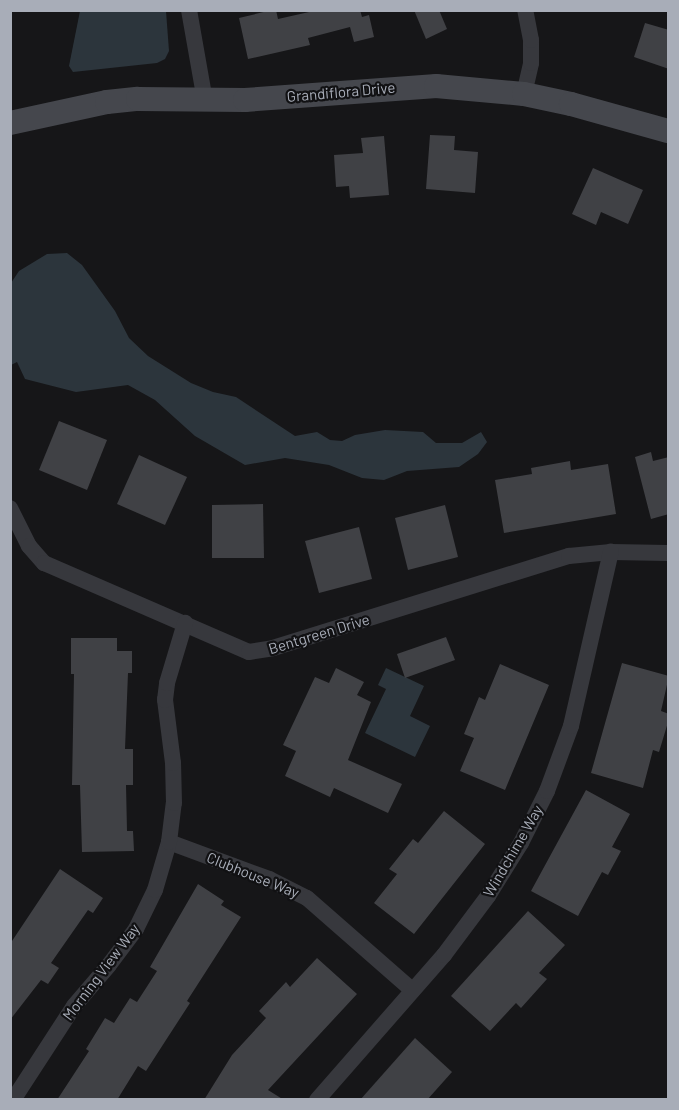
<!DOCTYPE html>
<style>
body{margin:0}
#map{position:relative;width:679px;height:1110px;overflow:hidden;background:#161618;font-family:Barlow,sans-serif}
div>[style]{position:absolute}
.water>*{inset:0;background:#2c353c}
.building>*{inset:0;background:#404145}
.street>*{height:16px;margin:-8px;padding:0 8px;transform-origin:8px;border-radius:8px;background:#37383d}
.secondary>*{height:24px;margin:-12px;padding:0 12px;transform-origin:12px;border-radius:12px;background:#45474d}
span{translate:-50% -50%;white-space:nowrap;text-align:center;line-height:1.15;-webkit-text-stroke:4.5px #111113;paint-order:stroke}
.street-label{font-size:15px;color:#a8adb8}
.frame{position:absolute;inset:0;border:12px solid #a8adb8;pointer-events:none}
</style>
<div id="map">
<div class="water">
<i style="clip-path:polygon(80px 11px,166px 11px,169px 51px,165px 59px,157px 63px,73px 72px,69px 66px)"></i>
<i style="clip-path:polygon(67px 253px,82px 265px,115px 311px,129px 338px,148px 356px,191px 383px,213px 392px,236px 397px,295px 436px,317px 432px,330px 440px,342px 441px,355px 435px,385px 430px,423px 432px,436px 443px,462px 443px,481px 432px,487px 442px,478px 454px,459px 467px,407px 471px,384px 480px,362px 478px,329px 465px,285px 458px,245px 465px,195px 436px,155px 400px,128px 385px,76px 392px,25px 379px,17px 362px,11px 365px,11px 283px,19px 271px,47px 254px)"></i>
<i style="clip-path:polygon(386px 668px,424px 686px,410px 716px,430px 726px,415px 757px,365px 733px,386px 689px,378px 685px)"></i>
</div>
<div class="building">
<i style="clip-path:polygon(272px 10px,276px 10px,278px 19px,318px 10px,360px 10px,362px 17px,369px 15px,374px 37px,354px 42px,350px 27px,308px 38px,310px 45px,248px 59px,239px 18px)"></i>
<i style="clip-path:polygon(414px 10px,439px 10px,447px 29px,426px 39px)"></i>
<i style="clip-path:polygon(645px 23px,669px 30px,669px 69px,634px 57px)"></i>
<i style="clip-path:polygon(430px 135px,455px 136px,454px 150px,478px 152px,475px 193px,426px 189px)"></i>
<i style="clip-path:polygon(384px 136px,389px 195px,350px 198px,349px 186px,336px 187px,334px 155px,363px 153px,361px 138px)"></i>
<i style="clip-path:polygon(593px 168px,643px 190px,628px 224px,601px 212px,596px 225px,572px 214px)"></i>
<i style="clip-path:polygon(59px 421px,107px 440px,87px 490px,39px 470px)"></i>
<i style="clip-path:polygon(651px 452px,653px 461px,669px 457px,669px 514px,651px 519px,635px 457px)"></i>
<i style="clip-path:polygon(139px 455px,187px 477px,165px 525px,117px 504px)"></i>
<i style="clip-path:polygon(570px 461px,571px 470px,608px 464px,616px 514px,504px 533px,495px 480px,532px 474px,531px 468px)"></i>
<i style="clip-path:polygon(263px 504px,264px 558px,212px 558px,212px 505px)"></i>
<i style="clip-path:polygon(445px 505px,458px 557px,408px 570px,395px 518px)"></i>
<i style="clip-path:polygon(359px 527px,372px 579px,319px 593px,305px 541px)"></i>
<i style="clip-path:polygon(446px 637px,455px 660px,405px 678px,397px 654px)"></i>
<i style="clip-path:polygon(71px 638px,117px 638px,117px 651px,132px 651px,132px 673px,128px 673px,125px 749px,133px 749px,133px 785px,126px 785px,127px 831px,133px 831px,134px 851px,82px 852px,80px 785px,72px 785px,74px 674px,71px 674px)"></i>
<i style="clip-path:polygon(622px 663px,669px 676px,661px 711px,669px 714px,669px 719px,659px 752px,653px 750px,643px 788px,591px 773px)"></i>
<i style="clip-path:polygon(500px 664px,549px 685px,505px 790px,460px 771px,474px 738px,464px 734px,479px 697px,485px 700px)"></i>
<i style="clip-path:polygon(336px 668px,364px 682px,357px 695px,371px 702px,348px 760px,402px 784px,388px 813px,334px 788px,330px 797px,285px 776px,296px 751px,283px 745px,315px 677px,329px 683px)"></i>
<i style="clip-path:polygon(586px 790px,630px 814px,612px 847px,621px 851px,608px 875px,602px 872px,578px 916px,531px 891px)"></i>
<i style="clip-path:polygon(444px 811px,485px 844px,414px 934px,374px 903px,397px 874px,389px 869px,413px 839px,418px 843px)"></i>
<i style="clip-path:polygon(60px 869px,103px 898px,93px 913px,88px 910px,51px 963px,59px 968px,48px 984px,41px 980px,10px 1020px,10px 944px)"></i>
<i style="clip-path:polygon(198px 884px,224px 901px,221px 905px,241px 917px,187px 1001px,190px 1003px,166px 1040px,146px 1071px,138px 1066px,117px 1100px,57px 1100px,89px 1051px,86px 1049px,105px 1018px,114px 1023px,130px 998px,137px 1002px,157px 971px,150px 967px)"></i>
<i style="clip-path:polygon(528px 911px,565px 945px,539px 973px,547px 979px,521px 1008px,516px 1003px,490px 1031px,451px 996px)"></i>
<i style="clip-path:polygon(317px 958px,357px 994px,268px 1090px,284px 1100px,204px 1100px,232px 1055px,266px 1018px,259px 1011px,286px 982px,290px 987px)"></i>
<i style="clip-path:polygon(415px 1038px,452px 1072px,427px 1100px,360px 1100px)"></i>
</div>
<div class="street">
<i style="left:189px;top:10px;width:92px;rotate:80deg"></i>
<i style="left:524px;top:94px;width:32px;rotate:-77deg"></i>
<i style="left:531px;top:63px;width:23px;rotate:-90deg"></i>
<i style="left:531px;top:40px;width:31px;rotate:-101deg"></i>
<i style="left:10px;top:508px;width:42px;rotate:63.4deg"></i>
<i style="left:29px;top:546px;width:23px;rotate:49deg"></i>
<i style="left:44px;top:563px;width:223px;rotate:23.5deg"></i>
<i style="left:249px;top:652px;width:24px;rotate:-9deg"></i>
<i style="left:273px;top:648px;width:310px;rotate:-17.3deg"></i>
<i style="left:569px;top:556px;width:42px;rotate:-5.4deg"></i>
<i style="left:611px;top:552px;width:57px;rotate:1deg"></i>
<i style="left:169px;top:842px;width:107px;rotate:20.3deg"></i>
<i style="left:269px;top:879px;width:42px;rotate:26.6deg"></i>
<i style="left:307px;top:898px;width:140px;rotate:41.2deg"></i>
<i style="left:13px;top:1100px;width:112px;rotate:-57deg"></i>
<i style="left:74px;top:1006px;width:54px;rotate:-49.5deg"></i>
<i style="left:109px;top:965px;width:45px;rotate:-53.1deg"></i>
<i style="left:136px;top:929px;width:43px;rotate:-64deg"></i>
<i style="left:155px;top:890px;width:50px;rotate:-73.7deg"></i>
<i style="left:169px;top:842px;width:39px;rotate:-83deg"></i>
<i style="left:174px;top:803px;width:40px;rotate:-91.4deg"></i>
<i style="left:173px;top:763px;width:64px;rotate:-97.2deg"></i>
<i style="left:165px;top:700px;width:17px;rotate:-83deg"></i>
<i style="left:167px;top:683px;width:63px;rotate:-73.3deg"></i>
<i style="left:317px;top:1100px;width:193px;rotate:-48.8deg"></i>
<i style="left:444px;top:955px;width:74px;rotate:-53.3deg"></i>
<i style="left:488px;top:896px;width:62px;rotate:-58.1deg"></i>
<i style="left:521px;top:843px;width:58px;rotate:-63.4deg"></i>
<i style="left:547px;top:791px;width:69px;rotate:-69.7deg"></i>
<i style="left:571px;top:726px;width:179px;rotate:-77.1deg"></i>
</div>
<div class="secondary">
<i style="left:10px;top:123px;width:99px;rotate:-12.2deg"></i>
<i style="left:107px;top:102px;width:31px;rotate:-6deg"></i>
<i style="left:138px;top:99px;width:107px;rotate:0.5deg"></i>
<i style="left:245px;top:100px;width:192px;rotate:-4.2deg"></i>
<i style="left:436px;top:86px;width:88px;rotate:5.2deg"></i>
<i style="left:524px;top:94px;width:48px;rotate:12deg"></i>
<i style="left:571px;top:104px;width:101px;rotate:15.6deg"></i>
</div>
<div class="street-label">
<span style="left:341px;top:92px;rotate:-5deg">Grandiflora Drive</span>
<span style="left:319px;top:634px;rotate:-17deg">Bentgreen Drive</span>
<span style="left:513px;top:851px;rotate:-60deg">Windchime Way</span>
<span style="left:253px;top:875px;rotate:22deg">Clubhouse Way</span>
<span style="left:101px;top:972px;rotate:-53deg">Morning View Way</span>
</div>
<div class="frame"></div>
</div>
